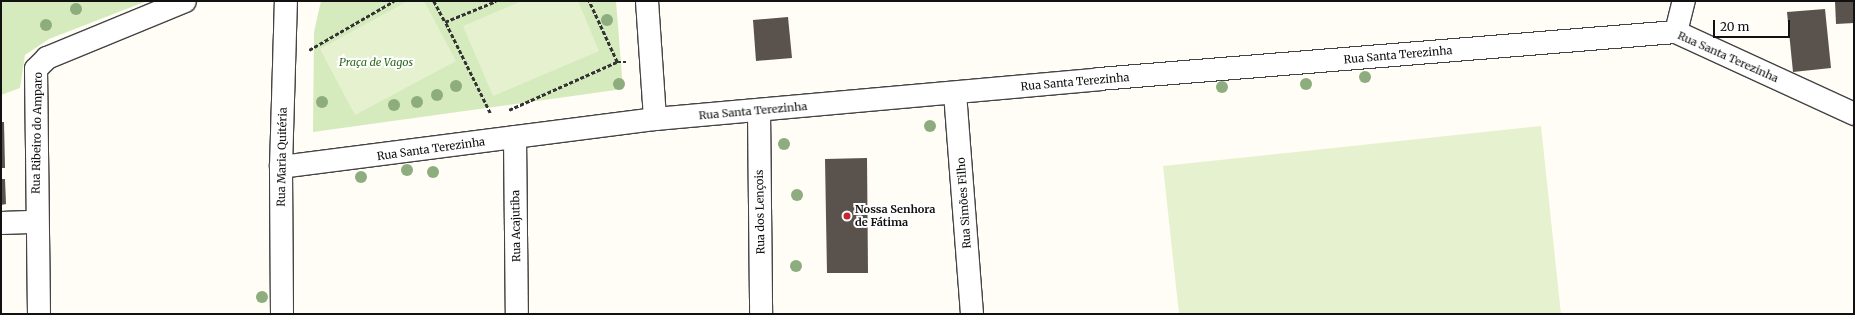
<!DOCTYPE html>
<meta charset="utf-8">
<style>
body{margin:0}
#map{position:relative;width:1855px;height:315px;overflow:hidden;background:#fffdf5;font-family:Merriweather,serif}
div>[style]{position:absolute}
.green>*{inset:0;background:#d5ebbd}
.pitch>*{inset:0;background:#e6f2cf}
.building>*{inset:0;background:#5a524d}
.path>*{height:2.5px;margin-top:-1.25px;transform-origin:0;background:repeating-linear-gradient(90deg,#333 0 4px,transparent 0 6px)}
.roads{filter:drop-shadow(1px 0 #444) drop-shadow(-1px 0 #444) drop-shadow(0 1px #444) drop-shadow(0 -1px #444)}
.street>*{height:22px;margin:-11px;padding:0 11px;transform-origin:11px;border-radius:11px;background:#fff}
.trees>*{width:12px;height:12px;margin:-6px;border-radius:50%;background:#8dad7f}
.dots>*{width:11px;height:11px;translate:-50% -50%;box-sizing:border-box;border:2px solid #fff;border-radius:50%}
span{translate:-50% -50%;white-space:nowrap;text-align:center;line-height:1.15;-webkit-text-stroke:4px #fff;paint-order:stroke}
.street-label{font-size:11px;color:#111}
.park-label{font-size:11px;color:#2f6b1f;font-style:italic}
.poi-label{font-size:11px;color:#111;font-weight:700}
.left{translate:0 -50%;text-align:left}
.frame{position:absolute;inset:0;border:2px solid #111;pointer-events:none}
.scale{position:absolute;left:1713px;top:20px;width:77px;height:18px;box-sizing:border-box;border:2px solid #111;border-top:0;padding-left:5px;font-size:12px;line-height:14px;white-space:nowrap;color:#111;-webkit-text-stroke:3px #fff;paint-order:stroke}
</style>
<div id="map">
<div class="green">
<i style="clip-path:polygon(1px 1px,147px 1px,49px 39px,25px 55px,20px 88px,1px 95px)"></i>
<i style="clip-path:polygon(321px 1px,616px 1px,623px 89px,313px 132px,314px 32px)"></i>
</div>
<div class="pitch">
<i style="clip-path:polygon(408px 1px,424px 1px,456px 61px,355px 115px,320px 49px)"></i>
<i style="clip-path:polygon(522px 1px,578px 1px,599px 51px,493px 96px,463px 26px)"></i>
<i style="clip-path:polygon(1541px 126px,1561px 314px,1179px 314px,1163px 166px)"></i>
</div>
<div class="building">
<i style="clip-path:polygon(1835px 1px,1854px 1px,1854px 23px,1836px 24px)"></i>
<i style="clip-path:polygon(1825px 9px,1831px 68px,1793px 72px,1787px 12px)"></i>
<i style="clip-path:polygon(788px 17px,792px 58px,756px 61px,753px 20px)"></i>
<i style="clip-path:polygon(1px 122px,4px 122px,5px 168px,1px 168px)"></i>
<i style="clip-path:polygon(867px 158px,868px 273px,827px 273px,825px 159px)"></i>
<i style="clip-path:polygon(1px 179px,5px 179px,6px 204px,1px 205px)"></i>
</div>
<div class="path">
<i style="left:434px;top:1px;width:24px;rotate:62deg"></i>
<i style="left:309px;top:50px;width:98px;rotate:-30deg"></i>
<i style="left:617px;top:62px;width:9px"></i>
<i style="left:509px;top:110px;width:118px;rotate:-24deg"></i>
<i style="left:617px;top:62px;width:67px;rotate:-114.7deg"></i>
<i style="left:490px;top:113px;width:102px;rotate:-116.3deg"></i>
<i style="left:445px;top:22px;width:55px;rotate:-22.4deg"></i>
</div>
<div class="roads">
<div class="street">
<i style="left:647px;top:1px;width:118px;rotate:86.1deg"></i>
<i style="left:1676px;top:32px;width:32px;rotate:-76deg"></i>
<i style="left:955px;top:93px;width:222px;rotate:85.6deg"></i>
<i style="left:759px;top:110px;width:204px;rotate:89.4deg"></i>
<i style="left:515px;top:137px;width:177px;rotate:89.4deg"></i>
<i style="left:281px;top:167px;width:377px;rotate:-7.3deg"></i>
<i style="left:655px;top:119px;width:446px;rotate:-5.1deg"></i>
<i style="left:1099px;top:79px;width:579px;rotate:-4.66deg"></i>
<i style="left:1676px;top:32px;width:196px;rotate:24.7deg"></i>
<i style="left:1px;top:223px;width:36px;rotate:-2deg"></i>
<i style="left:39px;top:314px;width:245px;rotate:-90.7deg"></i>
<i style="left:36px;top:69px;width:16px;rotate:-45deg"></i>
<i style="left:47px;top:58px;width:149px;rotate:-22.4deg"></i>
<i style="left:282px;top:314px;width:147px;rotate:-90.4deg"></i>
<i style="left:281px;top:167px;width:166px;rotate:-88.3deg"></i>
</div>
</div>
<div class="trees">
<i style="left:76px;top:9px"></i>
<i style="left:607px;top:20px"></i>
<i style="left:46px;top:25px"></i>
<i style="left:1365px;top:77px"></i>
<i style="left:619px;top:84px"></i>
<i style="left:1306px;top:84px"></i>
<i style="left:456px;top:86px"></i>
<i style="left:1222px;top:87px"></i>
<i style="left:437px;top:95px"></i>
<i style="left:322px;top:102px"></i>
<i style="left:417px;top:102px"></i>
<i style="left:394px;top:105px"></i>
<i style="left:930px;top:126px"></i>
<i style="left:784px;top:144px"></i>
<i style="left:407px;top:170px"></i>
<i style="left:433px;top:172px"></i>
<i style="left:361px;top:177px"></i>
<i style="left:797px;top:195px"></i>
<i style="left:796px;top:266px"></i>
<i style="left:262px;top:297px"></i>
</div>
<div class="dots">
<i style="left:847px;top:216px;background:#c4262e"></i>
</div>
<div class="street-label">
<span style="left:1398px;top:55px;rotate:-5deg">Rua Santa Terezinha</span>
<span style="left:1728px;top:57px;rotate:24deg">Rua Santa Terezinha</span>
<span style="left:1075px;top:82px;rotate:-5deg">Rua Santa Terezinha</span>
<span style="left:753px;top:111px;rotate:-5deg">Rua Santa Terezinha</span>
<span style="left:37px;top:133px;rotate:-89deg">Rua Ribeiro do Amparo</span>
<span style="left:431px;top:149px;rotate:-8deg">Rua Santa Terezinha</span>
<span style="left:282px;top:157px;rotate:-89deg">Rua Maria Quitéria</span>
<span style="left:964px;top:203px;rotate:-94deg">Rua Simões Filho</span>
<span style="left:760px;top:212px;rotate:-91deg">Rua dos Lençois</span>
<span style="left:516px;top:226px;rotate:-91deg">Rua Acajutiba</span>
</div>
<div class="park-label">
<span style="left:376px;top:62px">Praça de Vagos</span>
</div>
<div class="poi-label">
<span class="left" style="left:855px;top:216px">Nossa Senhora<br>de Fátima</span>
</div>
<div class="frame"></div>
<div class="scale">20 m</div>
</div>
